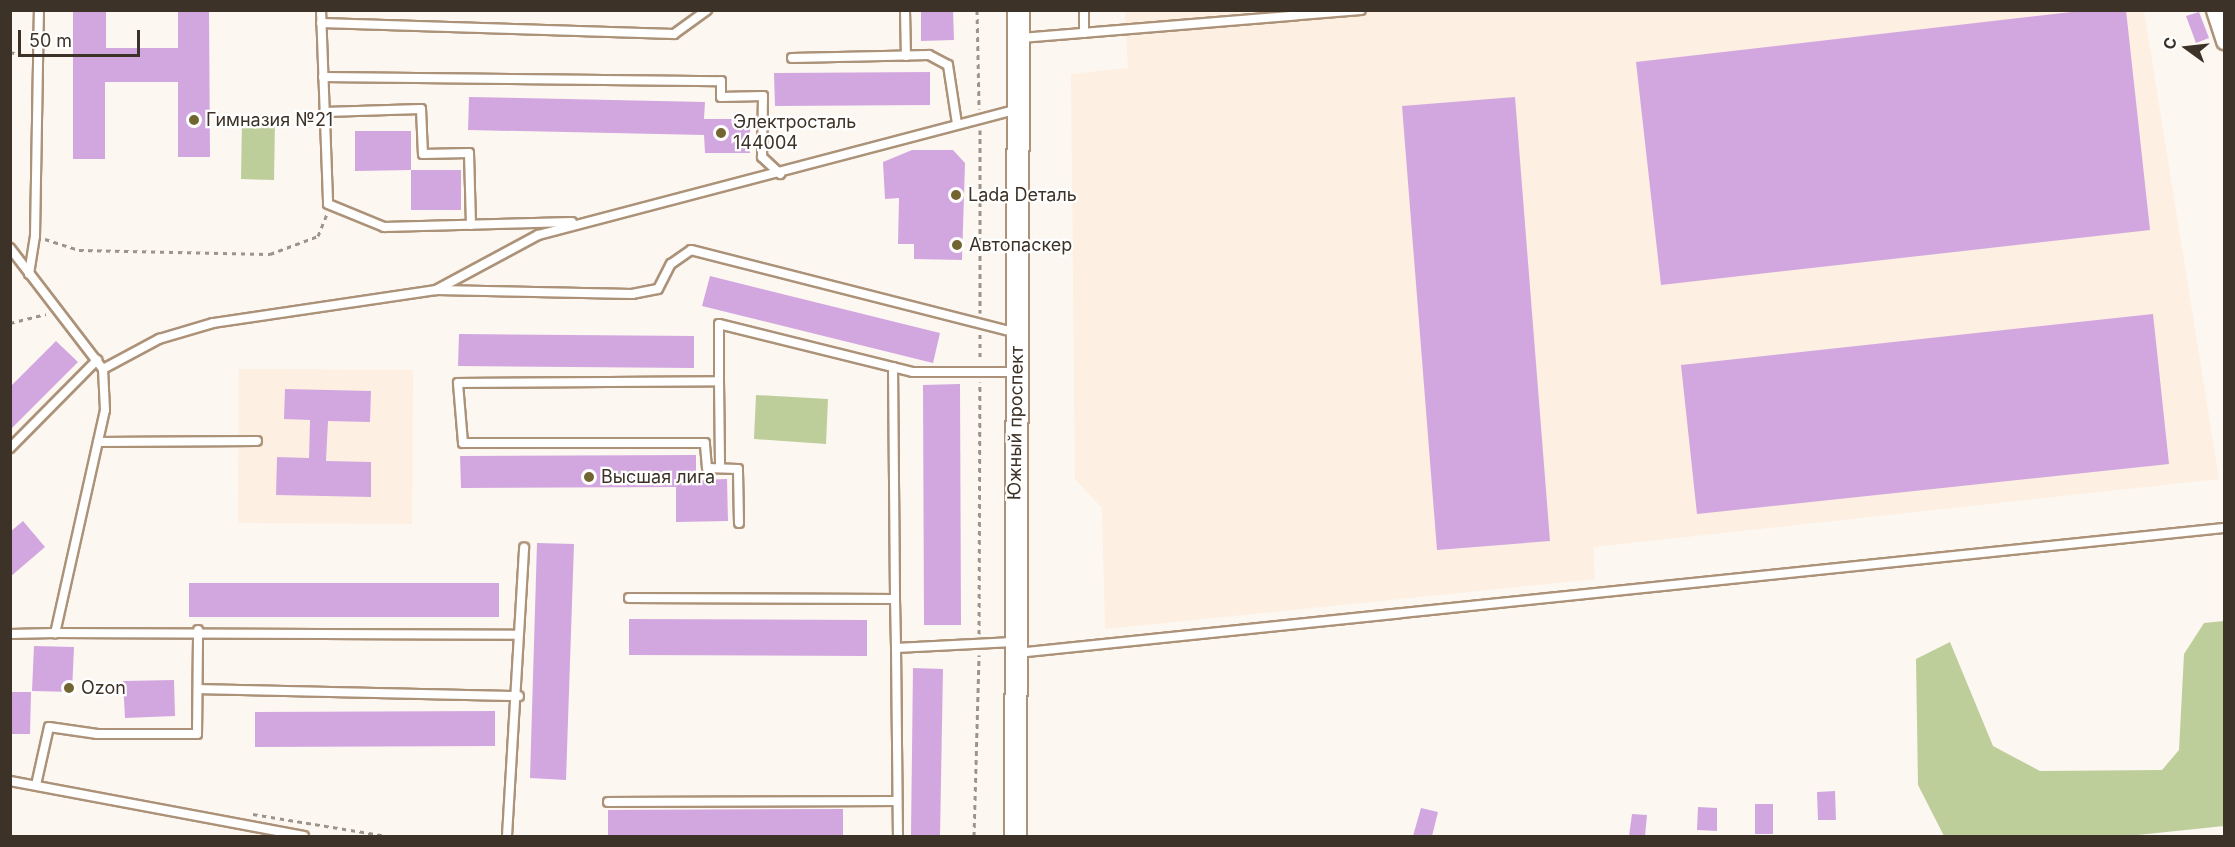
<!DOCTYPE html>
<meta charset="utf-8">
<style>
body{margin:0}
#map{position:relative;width:2235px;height:847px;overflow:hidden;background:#fdf7f1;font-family:Inter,sans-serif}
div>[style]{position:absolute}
.built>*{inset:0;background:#fdefe1}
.green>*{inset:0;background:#bdce9b}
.building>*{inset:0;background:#d2a7e0}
.path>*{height:3px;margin-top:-1.5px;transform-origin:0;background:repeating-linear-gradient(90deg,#9c948b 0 4.5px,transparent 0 9px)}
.roads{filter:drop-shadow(2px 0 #ac9278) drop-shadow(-2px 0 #ac9278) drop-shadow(0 2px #ac9278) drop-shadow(0 -2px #ac9278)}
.service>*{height:8px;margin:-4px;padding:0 4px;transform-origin:4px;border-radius:4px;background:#fff}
.minor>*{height:15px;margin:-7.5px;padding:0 7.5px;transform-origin:7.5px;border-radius:7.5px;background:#fff}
.secondary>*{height:21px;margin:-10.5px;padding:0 10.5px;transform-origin:10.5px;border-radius:10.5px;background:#fff}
.dots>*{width:16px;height:16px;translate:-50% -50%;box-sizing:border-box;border:3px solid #fff;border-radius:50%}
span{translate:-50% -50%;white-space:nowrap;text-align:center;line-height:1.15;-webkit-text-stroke:4.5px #fff;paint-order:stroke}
.poi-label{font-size:18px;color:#3d3227}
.left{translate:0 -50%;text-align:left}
.street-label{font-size:18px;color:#3d3227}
.frame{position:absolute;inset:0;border:12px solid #3d3227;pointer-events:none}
.north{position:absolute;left:2157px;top:18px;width:60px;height:60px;-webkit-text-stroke:4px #fff;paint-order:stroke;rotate:285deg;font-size:16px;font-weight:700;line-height:24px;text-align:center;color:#3d3227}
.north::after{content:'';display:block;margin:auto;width:21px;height:27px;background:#3d3227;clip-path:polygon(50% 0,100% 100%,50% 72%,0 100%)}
.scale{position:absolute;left:18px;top:30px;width:122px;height:27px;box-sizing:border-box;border:3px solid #3d3227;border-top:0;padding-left:8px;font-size:18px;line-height:21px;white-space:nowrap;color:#3d3227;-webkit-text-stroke:4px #fff;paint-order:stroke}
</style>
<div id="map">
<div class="built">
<i style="clip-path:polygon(1125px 11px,2144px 11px,2219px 479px,1593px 547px,1595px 579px,1105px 629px,1102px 508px,1075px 479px,1071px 74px,1128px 68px)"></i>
<i style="clip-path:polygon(239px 369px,413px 370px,412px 524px,238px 523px)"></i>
</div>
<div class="green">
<i style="clip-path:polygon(242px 121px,275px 122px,274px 180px,241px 179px)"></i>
<i style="clip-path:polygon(756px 395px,828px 399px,826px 444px,754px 439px)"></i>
<i style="clip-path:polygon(2224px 621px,2224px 826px,2128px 836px,1944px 836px,1918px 785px,1916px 659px,1950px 642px,1993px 746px,2040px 771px,2162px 770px,2179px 750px,2184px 654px,2204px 623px)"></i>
</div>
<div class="building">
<i style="clip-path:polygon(73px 10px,106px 10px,106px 48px,178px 48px,178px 10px,209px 10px,210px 157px,178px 157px,178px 82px,105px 82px,105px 159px,73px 159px)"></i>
<i style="clip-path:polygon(921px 10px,953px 10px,954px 40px,921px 41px)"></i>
<i style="clip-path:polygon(2089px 10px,2126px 10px,2150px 230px,1661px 285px,1636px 62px)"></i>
<i style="clip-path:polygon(2199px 12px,2209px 38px,2196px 43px,2186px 16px)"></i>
<i style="clip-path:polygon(930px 72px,930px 105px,775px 106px,774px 73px)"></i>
<i style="clip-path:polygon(469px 97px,705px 102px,704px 119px,750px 119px,750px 153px,705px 153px,704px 135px,468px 130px)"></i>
<i style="clip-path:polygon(1515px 97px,1550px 541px,1437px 550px,1402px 106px)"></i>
<i style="clip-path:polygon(355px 131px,411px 131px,411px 170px,355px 171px)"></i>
<i style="clip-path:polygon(912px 150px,953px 150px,965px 163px,962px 260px,914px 259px,914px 244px,898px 244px,899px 198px,885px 199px,883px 162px)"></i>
<i style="clip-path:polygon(411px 170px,461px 170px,461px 210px,411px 210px)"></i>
<i style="clip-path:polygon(710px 276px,940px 333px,933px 363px,702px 306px)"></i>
<i style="clip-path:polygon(2153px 314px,2169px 464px,1697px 514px,1681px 365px)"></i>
<i style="clip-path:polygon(459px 334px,694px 336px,694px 368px,458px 366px)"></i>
<i style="clip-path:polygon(56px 341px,78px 362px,10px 430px,10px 387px)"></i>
<i style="clip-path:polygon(960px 384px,961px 625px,924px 625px,923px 385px)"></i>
<i style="clip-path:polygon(285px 389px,371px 391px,370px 422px,328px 421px,326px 461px,371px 462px,371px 497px,276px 495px,277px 457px,309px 458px,310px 420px,284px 419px)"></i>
<i style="clip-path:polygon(696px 455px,696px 480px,727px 479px,728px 521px,676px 522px,676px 487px,461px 488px,460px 456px)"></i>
<i style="clip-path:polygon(23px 521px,45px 547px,10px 577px,10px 532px)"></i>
<i style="clip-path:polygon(537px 543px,574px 544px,566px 780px,530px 778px)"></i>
<i style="clip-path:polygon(189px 583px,499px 583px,499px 617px,189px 617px)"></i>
<i style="clip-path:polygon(629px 619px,867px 620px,867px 656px,629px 655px)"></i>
<i style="clip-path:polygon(34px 646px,74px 647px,72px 692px,32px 691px)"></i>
<i style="clip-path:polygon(913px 668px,943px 669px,940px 836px,911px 836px)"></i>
<i style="clip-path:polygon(174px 680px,175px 716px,125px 718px,123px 681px)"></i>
<i style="clip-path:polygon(10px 692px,31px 692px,30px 734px,10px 734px)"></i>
<i style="clip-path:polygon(495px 711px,495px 746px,255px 747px,255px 712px)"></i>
<i style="clip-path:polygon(1835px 791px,1836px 820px,1818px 820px,1817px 792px)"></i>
<i style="clip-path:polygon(1755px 804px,1773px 804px,1773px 834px,1755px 834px)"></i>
<i style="clip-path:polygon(1698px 807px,1717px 808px,1717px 831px,1697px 830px)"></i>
<i style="clip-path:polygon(1421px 808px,1438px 812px,1432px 836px,1413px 836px)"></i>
<i style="clip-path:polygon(843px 809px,843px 836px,608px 836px,608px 810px)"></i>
<i style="clip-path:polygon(1632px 814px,1647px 815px,1645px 836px,1629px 836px)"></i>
</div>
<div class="path">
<i style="left:977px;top:10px;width:99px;rotate:88.8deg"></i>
<i style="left:10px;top:52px;width:16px;rotate:14deg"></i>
<i style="left:980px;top:130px;width:183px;rotate:90deg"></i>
<i style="left:45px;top:239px;width:36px;rotate:18deg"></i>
<i style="left:79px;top:250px;width:191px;rotate:1.2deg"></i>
<i style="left:270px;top:254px;width:51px;rotate:-20.6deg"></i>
<i style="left:318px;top:236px;width:24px;rotate:-68deg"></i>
<i style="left:10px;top:323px;width:37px;rotate:-14deg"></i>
<i style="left:980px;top:334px;width:27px;rotate:90deg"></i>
<i style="left:979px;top:634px;width:252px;rotate:-89.8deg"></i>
<i style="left:253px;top:814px;width:136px;rotate:9.3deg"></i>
<i style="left:974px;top:836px;width:181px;rotate:-88.4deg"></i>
</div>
<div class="roads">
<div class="service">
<i style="left:321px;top:10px;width:194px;rotate:87.9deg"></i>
<i style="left:328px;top:204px;width:61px;rotate:22.3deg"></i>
<i style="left:384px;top:227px;width:188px;rotate:-1.5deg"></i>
<i style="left:905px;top:10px;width:46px;rotate:88.8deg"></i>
<i style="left:1084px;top:10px;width:23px;rotate:90deg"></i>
<i style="left:321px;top:23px;width:353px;rotate:1.8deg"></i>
<i style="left:674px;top:34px;width:41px;rotate:-36deg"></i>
<i style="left:1021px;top:38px;width:341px;rotate:-4.7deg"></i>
<i style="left:792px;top:58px;width:137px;rotate:-1.3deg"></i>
<i style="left:929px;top:55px;width:21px;rotate:28deg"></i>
<i style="left:948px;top:65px;width:60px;rotate:81.3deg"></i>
<i style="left:323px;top:77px;width:398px;rotate:0.6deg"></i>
<i style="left:721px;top:81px;width:16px;rotate:90deg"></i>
<i style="left:721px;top:97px;width:42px;rotate:-1.4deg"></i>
<i style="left:763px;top:96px;width:61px;rotate:90.9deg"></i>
<i style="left:762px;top:157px;width:25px;rotate:43deg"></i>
<i style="left:325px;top:112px;width:96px;rotate:-1.8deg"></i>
<i style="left:421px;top:109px;width:45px;rotate:87.5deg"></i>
<i style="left:423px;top:154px;width:46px;rotate:-1.2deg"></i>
<i style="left:469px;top:153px;width:72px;rotate:88.4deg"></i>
<i style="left:10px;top:248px;width:153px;rotate:52.5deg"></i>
<i style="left:103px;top:369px;width:41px;rotate:87.2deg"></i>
<i style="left:105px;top:410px;width:229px;rotate:102.6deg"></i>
<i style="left:55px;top:633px;width:45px;rotate:178.7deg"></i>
<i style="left:29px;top:274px;width:38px;rotate:-81deg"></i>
<i style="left:35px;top:236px;width:226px;rotate:-89deg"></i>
<i style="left:437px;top:290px;width:195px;rotate:1.2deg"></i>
<i style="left:632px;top:294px;width:26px;rotate:-11deg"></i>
<i style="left:658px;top:289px;width:28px;rotate:-63deg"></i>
<i style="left:671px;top:264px;width:24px;rotate:-35deg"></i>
<i style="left:691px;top:250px;width:335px;rotate:14.3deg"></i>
<i style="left:893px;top:367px;width:232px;rotate:89.5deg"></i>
<i style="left:103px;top:369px;width:64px;rotate:-28.2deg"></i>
<i style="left:159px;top:339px;width:56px;rotate:-16.5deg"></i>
<i style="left:213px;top:323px;width:225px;rotate:-8.4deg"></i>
<i style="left:436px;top:290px;width:116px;rotate:-28.3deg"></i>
<i style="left:538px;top:235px;width:493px;rotate:-14.7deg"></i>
<i style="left:719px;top:381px;width:87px;rotate:89.3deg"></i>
<i style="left:98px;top:442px;width:159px;rotate:-0.4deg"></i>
<i style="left:10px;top:448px;width:124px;rotate:-45.3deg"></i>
<i style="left:739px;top:523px;width:54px;rotate:-91.1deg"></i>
<i style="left:738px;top:469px;width:31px;rotate:-178deg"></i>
<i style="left:707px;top:468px;width:25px;rotate:-95deg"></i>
<i style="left:705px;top:443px;width:242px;rotate:180deg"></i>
<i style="left:463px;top:443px;width:60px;rotate:-94.8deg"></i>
<i style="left:458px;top:383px;width:261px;rotate:-0.4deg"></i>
<i style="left:719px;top:381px;width:57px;rotate:-90deg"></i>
<i style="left:719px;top:324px;width:200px;rotate:13.9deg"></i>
<i style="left:913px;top:372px;width:102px"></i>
<i style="left:629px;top:598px;width:266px;rotate:0.2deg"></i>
<i style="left:895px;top:599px;width:49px;rotate:88.8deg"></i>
<i style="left:896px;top:648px;width:117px;rotate:-2.9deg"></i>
<i style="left:55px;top:633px;width:463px;rotate:0.2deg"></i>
<i style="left:896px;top:648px;width:188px;rotate:89.4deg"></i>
<i style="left:1017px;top:653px;width:1213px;rotate:-5.91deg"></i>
<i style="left:199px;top:689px;width:320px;rotate:1.3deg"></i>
<i style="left:10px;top:781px;width:299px;rotate:10.6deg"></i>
<i style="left:36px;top:785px;width:59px;rotate:-77.4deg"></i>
<i style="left:49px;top:727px;width:49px;rotate:8.3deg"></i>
<i style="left:97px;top:734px;width:100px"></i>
<i style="left:197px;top:734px;width:104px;rotate:-89.4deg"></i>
<i style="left:608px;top:802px;width:289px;rotate:-0.2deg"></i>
<i style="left:507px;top:836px;width:289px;rotate:-86.6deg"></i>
</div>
<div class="minor">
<i style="left:2214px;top:10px;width:33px;rotate:72deg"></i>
</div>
<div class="secondary">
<i style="left:1015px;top:836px;width:826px;rotate:-89.79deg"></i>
</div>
</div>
<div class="dots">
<i style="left:194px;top:120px;background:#736532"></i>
<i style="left:721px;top:133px;background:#736532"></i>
<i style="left:956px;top:195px;background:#736532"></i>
<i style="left:957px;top:245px;background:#736532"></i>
<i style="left:589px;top:477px;background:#736532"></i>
<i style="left:69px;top:688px;background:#736532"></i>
</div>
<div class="poi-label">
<span class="left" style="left:206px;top:120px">Гимназия №21</span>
<span class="left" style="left:733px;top:133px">Электросталь<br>144004</span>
<span class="left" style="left:968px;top:195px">Lada Dеталь</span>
<span class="left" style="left:969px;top:245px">Автопаскер</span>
<span class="left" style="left:601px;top:477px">Высшая лига</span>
<span class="left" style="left:81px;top:688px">Ozon</span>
</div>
<div class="street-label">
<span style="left:1016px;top:423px;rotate:-89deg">Южный проспект</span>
</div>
<div class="frame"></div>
<div class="north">С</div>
<div class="scale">50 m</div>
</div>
